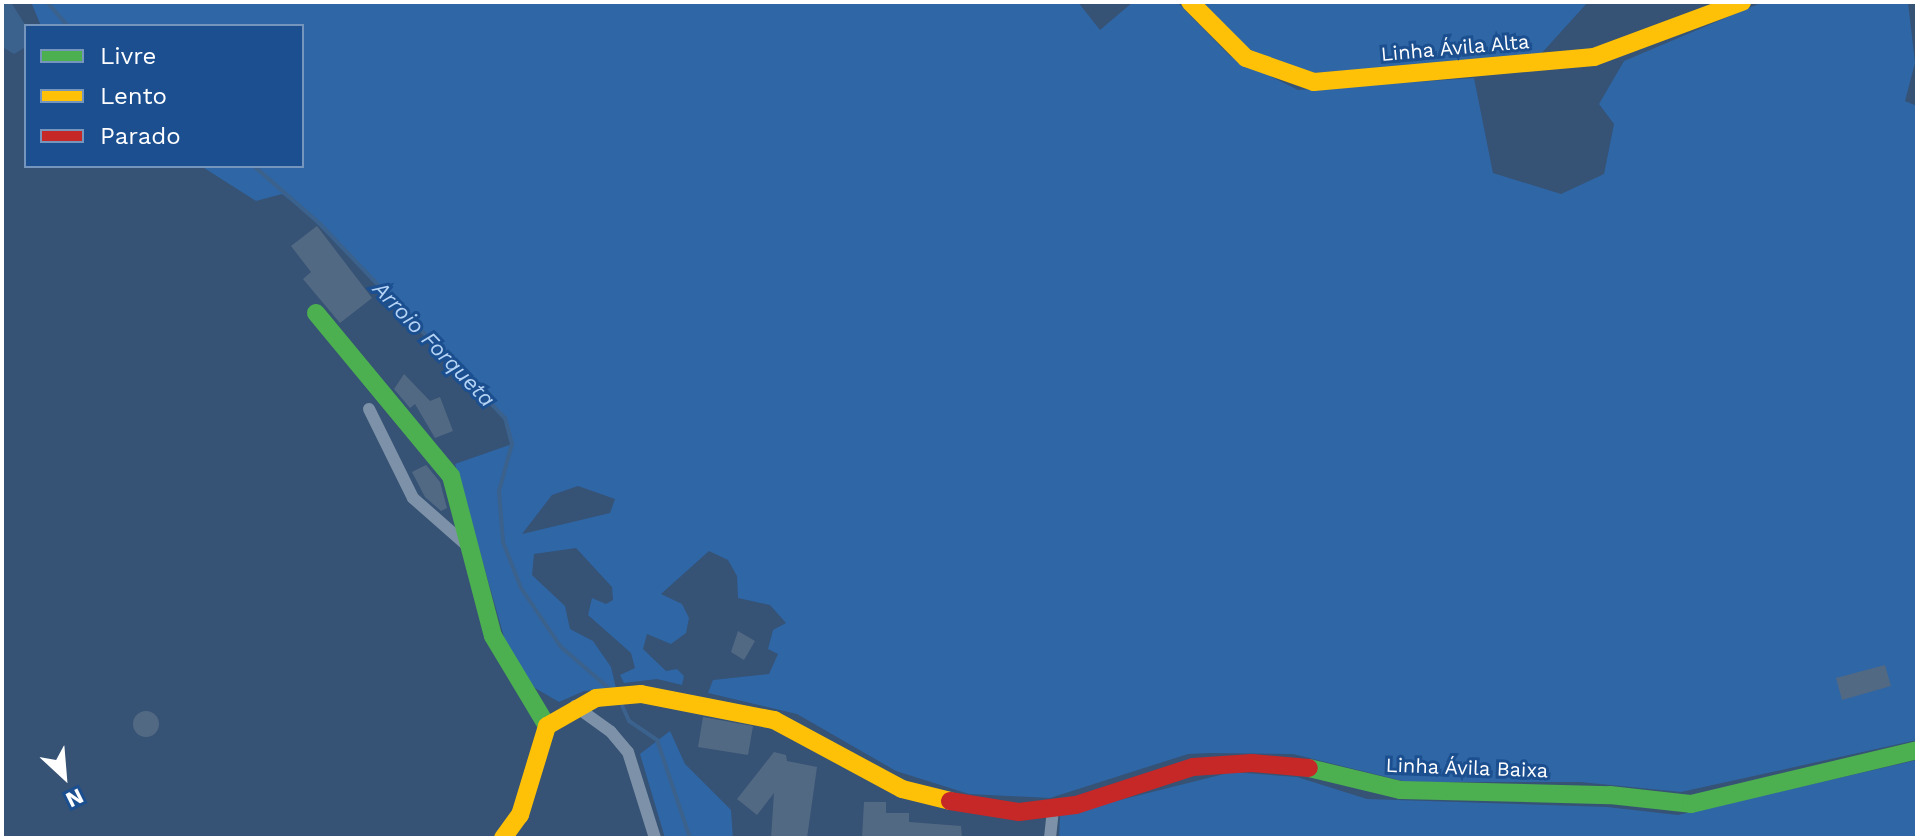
<!DOCTYPE html>
<meta charset="utf-8">
<style>
body{margin:0}
#map{position:relative;width:1919px;height:840px;overflow:hidden;background:#365274;font-family:"Work Sans",sans-serif}
div>[style]{position:absolute}
.green>*{inset:0;background:#2f66a5}
.water>*{inset:0;background:#3b618d}
.stream>*{height:4px;margin:-2px;padding:0 2px;transform-origin:2px;border-radius:2px;background:#3b618d}
.building>*{inset:0;background:#526984}
.round{border-radius:50%}
.street>*{height:12px;margin:-6px;padding:0 6px;transform-origin:6px;border-radius:6px;background:#7d92a8}
.fast>*{height:18px;margin:-9px;padding:0 9px;transform-origin:9px;border-radius:9px;background:#4caf50}
.slow>*{height:18px;margin:-9px;padding:0 9px;transform-origin:9px;border-radius:9px;background:#ffc107}
.jam>*{height:18px;margin:-9px;padding:0 9px;transform-origin:9px;border-radius:9px;background:#c62828}
span{translate:-50% -50%;white-space:nowrap;text-align:center;line-height:1.15;-webkit-text-stroke:6px #1b4f8f;paint-order:stroke}
.street-label{font-size:20px;color:#fff}
.water-label{font-size:22px;color:#b5d3f5;font-style:italic}
.frame{position:absolute;inset:0;border:4px solid #fff;pointer-events:none}
.legend{position:absolute;left:24px;top:24px;width:280px;height:144px;box-sizing:border-box;background:#1b4f8f;border:2px solid #7695bc;margin:0;padding:10px 14px;list-style:none;font-size:24px;color:#fff}
.legend li{display:flex;align-items:center;gap:16px;height:40px}
.legend b{width:40px;border:2px solid #7695bc}
.north{position:absolute;left:24px;top:736px;width:80px;height:80px;-webkit-text-stroke:6px #1b4f8f;paint-order:stroke;rotate:154deg;font-size:22px;font-weight:700;line-height:32px;text-align:center;color:#fff}
.north::after{content:'';display:block;margin:auto;width:28px;height:36px;background:#fff;clip-path:polygon(50% 0,100% 100%,50% 72%,0 100%)}
</style>
<div id="map">
<div class="green">
<i style="clip-path:polygon(evenodd,31px 2px,1078px 2px,1100px 30px,1133px 2px,1177px 2px,1230px 56px,1298px 90px,1474px 78px,1493px 173px,1561px 194px,1604px 174px,1614px 124px,1599px 104px,1624px 61px,1763px 2px,1908px 2px,1915px 63px,1905px 101px,1917px 106px,1917px 740px,1681px 792px,1580px 782px,1407px 782px,1293px 754px,1210px 753px,1188px 754px,1050px 798px,969px 794px,896px 771px,797px 714px,708px 693px,713px 680px,769px 674px,778px 654px,768px 649px,773px 630px,786px 623px,770px 605px,738px 598px,737px 576px,728px 560px,709px 551px,661px 594px,682px 604px,689px 618px,686px 633px,671px 644px,647px 634px,643px 649px,666px 671px,677px 669px,684px 676px,682px 685px,657px 679px,624px 683px,620px 675px,635px 668px,631px 653px,588px 615px,592px 598px,606px 604px,613px 600px,612px 587px,576px 548px,534px 554px,532px 575px,565px 606px,570px 629px,593px 641px,611px 667px,616px 688px,584px 691px,559px 702px,535px 688px,508px 651px,455px 464px,512px 444px,505px 418px,320px 224px,282px 194px,256px 201px,201px 166px,302px 166px,302px 26px,41px 26px,31px 2px,578px 486px,615px 499px,610px 513px,522px 534px,552px 495px,578px 486px)"></i>
<i style="clip-path:polygon(1202px 2px,1588px 2px,1540px 55px,1315px 73px,1260px 56px,1241px 43px)"></i>
<i style="clip-path:polygon(670px 731px,685px 764px,731px 810px,733px 838px,665px 838px,640px 754px)"></i>
<i style="clip-path:polygon(1917px 760px,1917px 838px,1059px 838px,1060px 815px,1232px 772px,1297px 777px,1367px 799px,1607px 807px,1678px 815px)"></i>
</div>
<div class="water">
<i style="clip-path:polygon(2px 2px,11px 2px,26px 26px,26px 47px,14px 54px,2px 47px)"></i>
</div>
<div class="stream">
<i style="left:47px;top:2px;width:32px;rotate:49deg"></i>
<i style="left:254px;top:166px;width:88px;rotate:41.3deg"></i>
<i style="left:320px;top:224px;width:268px;rotate:46.4deg"></i>
<i style="left:505px;top:418px;width:27px;rotate:75deg"></i>
<i style="left:512px;top:444px;width:49px;rotate:105.5deg"></i>
<i style="left:499px;top:491px;width:51px;rotate:85.5deg"></i>
<i style="left:503px;top:542px;width:49px;rotate:68.6deg"></i>
<i style="left:521px;top:588px;width:71px;rotate:55.9deg"></i>
<i style="left:561px;top:647px;width:66px;rotate:40.7deg"></i>
<i style="left:621px;top:703px;width:20px;rotate:66deg"></i>
<i style="left:629px;top:721px;width:34px;rotate:34deg"></i>
<i style="left:657px;top:740px;width:103px;rotate:71.4deg"></i>
<i style="left:1347px;top:838px;width:45px"></i>
<i style="left:1652px;top:838px;width:5px"></i>
</div>
<div class="building">
<i style="clip-path:polygon(317px 226px,372px 298px,340px 323px,303px 279px,311px 272px,291px 246px)"></i>
<i style="clip-path:polygon(404px 374px,430px 401px,440px 397px,453px 431px,435px 438px,415px 404px,410px 408px,394px 389px)"></i>
<i style="clip-path:polygon(426px 465px,440px 482px,447px 508px,441px 511px,425px 497px,412px 472px)"></i>
<i style="clip-path:polygon(738px 631px,755px 641px,744px 660px,731px 652px)"></i>
<i style="clip-path:polygon(1885px 665px,1891px 686px,1842px 700px,1836px 678px)"></i>
<i class="round" style="left:133px;top:711px;width:26px;height:26px"></i>
<i style="clip-path:polygon(703px 717px,753px 726px,748px 755px,698px 747px)"></i>
<i style="clip-path:polygon(774px 752px,786px 755px,787px 761px,817px 767px,807px 838px,771px 838px,774px 793px,757px 815px,737px 799px)"></i>
<i style="clip-path:polygon(864px 802px,886px 802px,886px 813px,909px 813px,909px 822px,961px 826px,962px 838px,862px 838px)"></i>
</div>
<div class="street">
<i style="left:369px;top:409px;width:99px;rotate:63.7deg"></i>
<i style="left:413px;top:498px;width:76px;rotate:41.3deg"></i>
<i style="left:575px;top:706px;width:44px;rotate:35.8deg"></i>
<i style="left:611px;top:732px;width:26px;rotate:50deg"></i>
<i style="left:628px;top:752px;width:90px;rotate:72.6deg"></i>
<i style="left:1050px;top:838px;width:28px;rotate:-84deg"></i>
</div>
<div class="fast">
<i style="left:316px;top:313px;width:212px;rotate:50.4deg"></i>
<i style="left:451px;top:476px;width:165px;rotate:75.3deg"></i>
<i style="left:493px;top:636px;width:105px;rotate:59deg"></i>
<i style="left:1309px;top:768px;width:94px;rotate:13.6deg"></i>
<i style="left:1400px;top:790px;width:210px;rotate:1.4deg"></i>
<i style="left:1610px;top:795px;width:81px;rotate:6.3deg"></i>
<i style="left:1691px;top:804px;width:232px;rotate:-13.4deg"></i>
</div>
<div class="slow">
<i style="left:1190px;top:2px;width:79px;rotate:45deg"></i>
<i style="left:1246px;top:58px;width:72px;rotate:19.4deg"></i>
<i style="left:1314px;top:82px;width:281px;rotate:-5.1deg"></i>
<i style="left:1594px;top:57px;width:158px;rotate:-20.4deg"></i>
<i style="left:503px;top:838px;width:29px;rotate:-54deg"></i>
<i style="left:520px;top:815px;width:93px;rotate:-73.1deg"></i>
<i style="left:547px;top:726px;width:56px;rotate:-29.7deg"></i>
<i style="left:596px;top:698px;width:45px;rotate:-5.1deg"></i>
<i style="left:641px;top:694px;width:136px;rotate:11.1deg"></i>
<i style="left:774px;top:720px;width:145px;rotate:28.3deg"></i>
<i style="left:902px;top:789px;width:49px;rotate:14deg"></i>
</div>
<div class="jam">
<i style="left:950px;top:801px;width:70px;rotate:9.1deg"></i>
<i style="left:1019px;top:812px;width:57px;rotate:-7deg"></i>
<i style="left:1076px;top:805px;width:123px;rotate:-18deg"></i>
<i style="left:1193px;top:767px;width:59px;rotate:-3.9deg"></i>
<i style="left:1252px;top:763px;width:57px;rotate:5deg"></i>
</div>
<div class="street-label">
<span style="left:1455px;top:48px;rotate:-5deg">Linha Ávila Alta</span>
<span style="left:1467px;top:768px;rotate:2deg">Linha Ávila Baixa</span>
</div>
<div class="water-label">
<span style="left:434px;top:344px;rotate:46deg">Arroio Forqueta</span>
</div>
<div class="frame"></div>
<ul class="legend">
<li><b style="height:10px;background:#4caf50"></b>Livre</li>
<li><b style="height:10px;background:#ffc107"></b>Lento</li>
<li><b style="height:10px;background:#c62828"></b>Parado</li>
</ul>
<div class="north">N</div>
</div>
